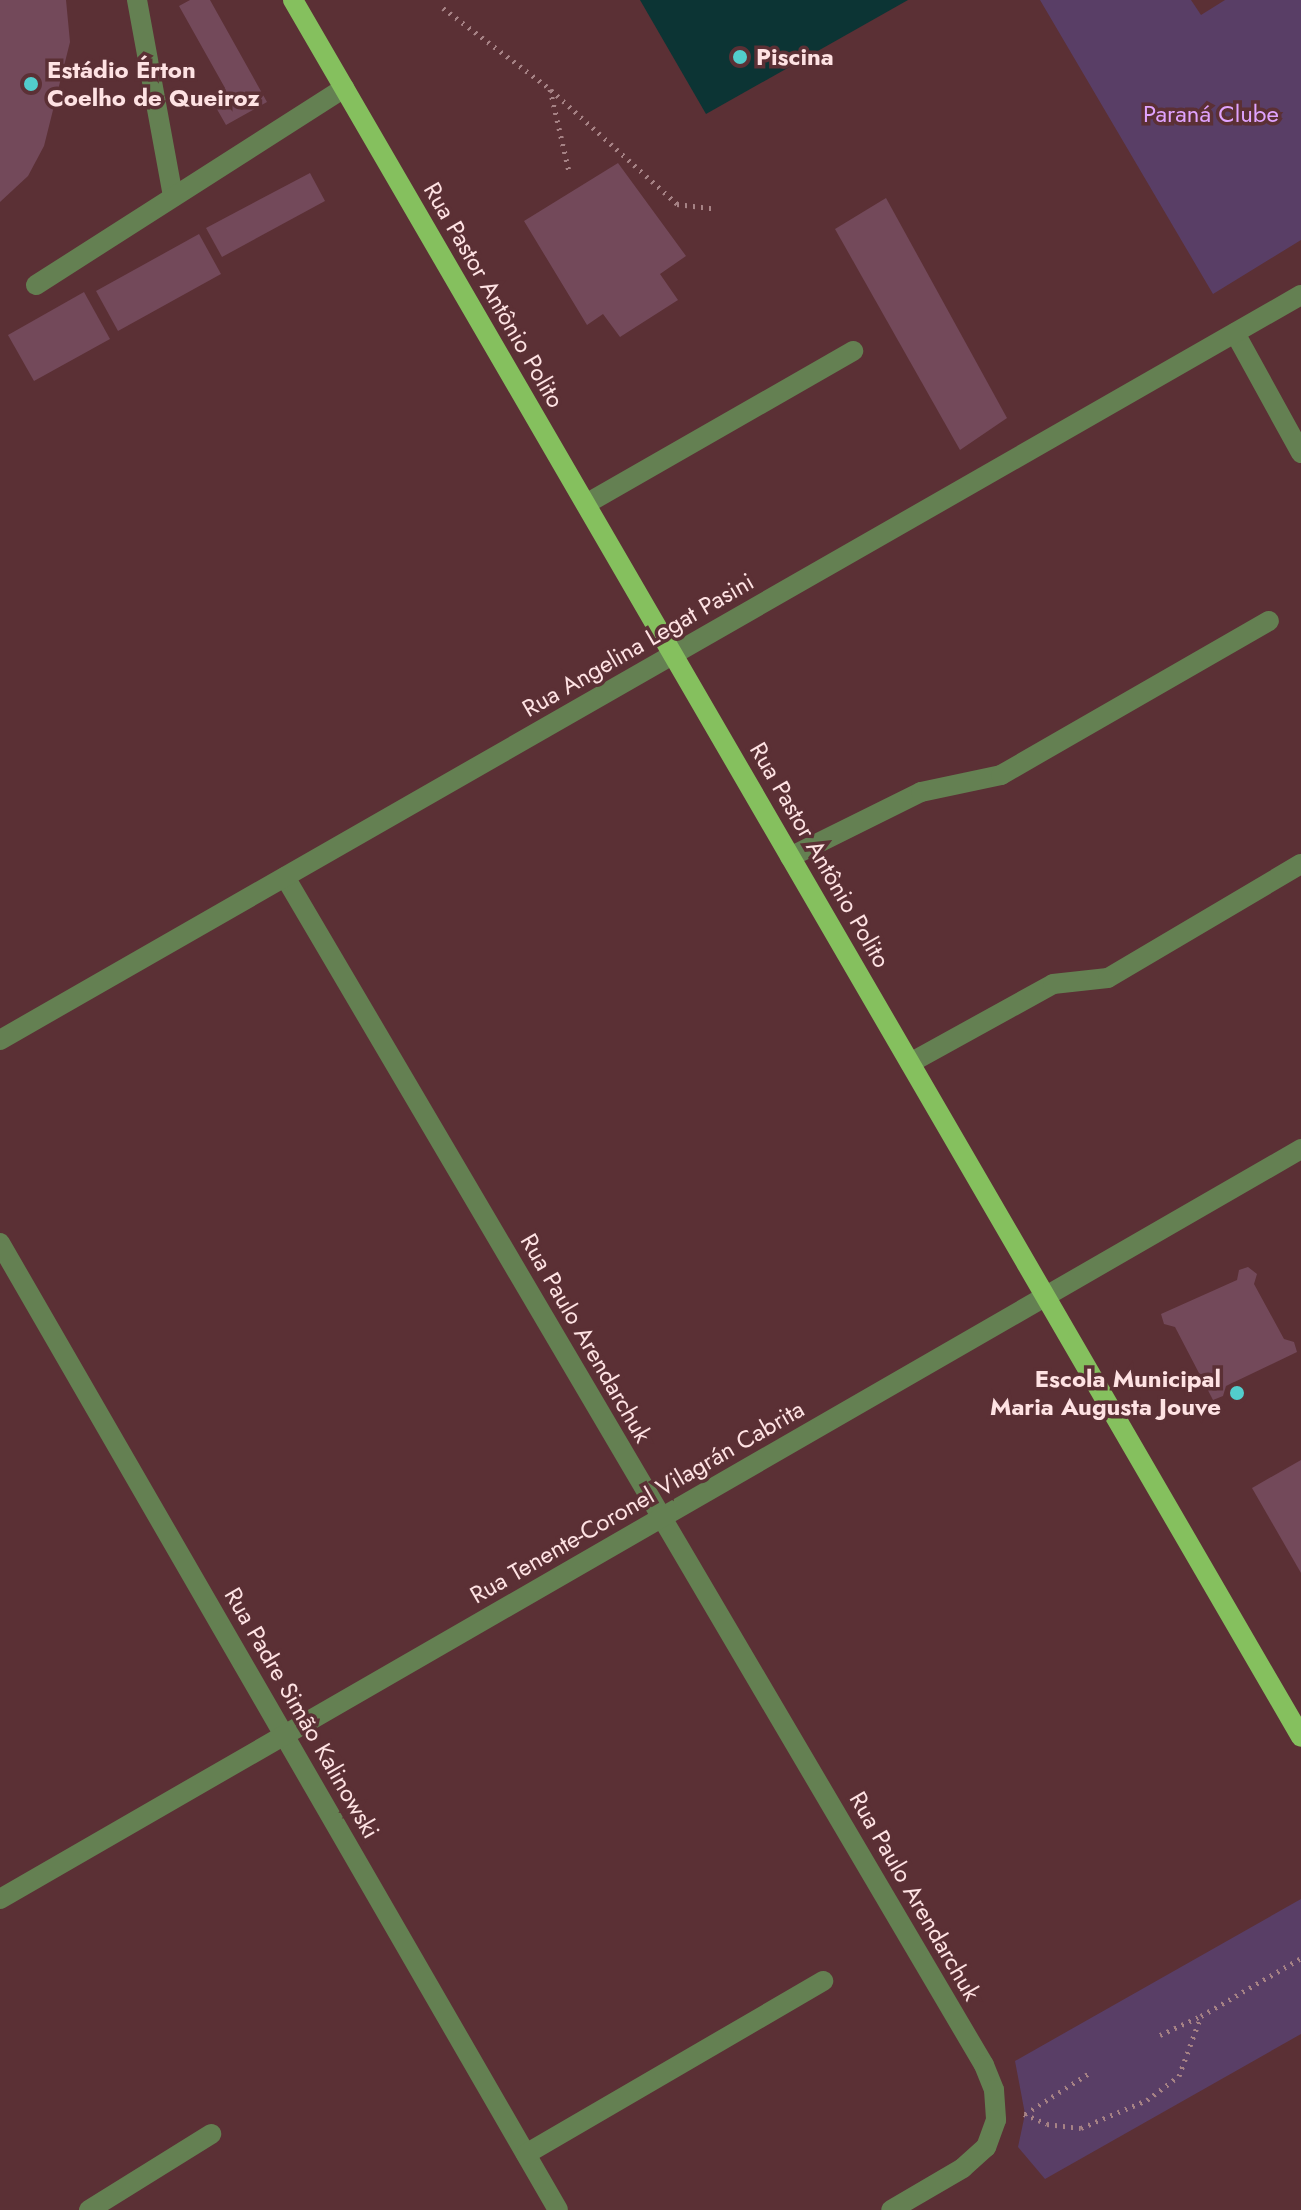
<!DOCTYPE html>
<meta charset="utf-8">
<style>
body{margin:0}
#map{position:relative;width:1301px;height:2210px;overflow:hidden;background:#5b3035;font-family:Jost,sans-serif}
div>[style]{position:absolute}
.green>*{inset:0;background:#593e66}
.water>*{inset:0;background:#0c3434}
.building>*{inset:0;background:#73495a}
.path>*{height:5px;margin-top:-2.5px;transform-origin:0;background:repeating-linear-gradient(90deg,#a68285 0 2px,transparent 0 8px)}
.minor>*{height:20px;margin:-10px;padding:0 10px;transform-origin:10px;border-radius:10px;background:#648052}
.major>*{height:20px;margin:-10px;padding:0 10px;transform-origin:10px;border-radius:10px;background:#85c05e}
.dots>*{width:22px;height:22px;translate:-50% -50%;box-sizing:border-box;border:4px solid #5b3035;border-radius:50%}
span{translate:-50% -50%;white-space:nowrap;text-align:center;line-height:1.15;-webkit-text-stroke:7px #5b3035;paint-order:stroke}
.poi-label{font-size:24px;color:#fee2e3;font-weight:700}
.left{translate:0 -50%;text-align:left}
.right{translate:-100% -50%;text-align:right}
.park-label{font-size:24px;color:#e0a3fe}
.street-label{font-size:24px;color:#fee2e3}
</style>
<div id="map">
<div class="green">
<i style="clip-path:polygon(1040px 0,1191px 0,1201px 15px,1225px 0,1301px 0,1301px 240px,1213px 294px)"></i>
<i style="clip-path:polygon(1301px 1899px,1301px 2034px,1045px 2179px,1018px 2147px,1025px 2114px,1015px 2061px)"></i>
</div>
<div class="water">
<i style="clip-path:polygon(640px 0,908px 0,706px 114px)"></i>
</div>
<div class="building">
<i style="clip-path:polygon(0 0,66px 0,70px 42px,44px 146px,28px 176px,0 202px)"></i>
<i style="clip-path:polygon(190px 0,210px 0,267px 102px,226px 125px,210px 97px,225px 88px,179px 6px)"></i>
<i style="clip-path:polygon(618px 163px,686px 256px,660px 274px,678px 300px,620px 337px,603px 314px,587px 325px,524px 221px)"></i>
<i style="clip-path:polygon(310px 173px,325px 201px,222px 257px,206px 228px)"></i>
<i style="clip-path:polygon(886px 198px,1007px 418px,960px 450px,835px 229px)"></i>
<i style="clip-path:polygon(199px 234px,221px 274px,118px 331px,96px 291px)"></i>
<i style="clip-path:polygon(84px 292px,110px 339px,34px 381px,8px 335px)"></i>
<i style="clip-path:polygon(1248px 1267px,1257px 1274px,1254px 1284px,1284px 1339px,1294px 1342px,1297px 1352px,1226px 1386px,1223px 1396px,1213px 1400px,1175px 1327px,1164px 1324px,1161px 1314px,1237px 1280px,1239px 1270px)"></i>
<i style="clip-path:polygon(1301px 1460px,1301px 1573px,1252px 1488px)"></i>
</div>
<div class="path">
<i style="left:443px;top:8px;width:134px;rotate:37.1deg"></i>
<i style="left:550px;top:89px;width:84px;rotate:77deg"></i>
<i style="left:551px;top:90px;width:170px;rotate:42.1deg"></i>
<i style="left:677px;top:204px;width:35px;rotate:7deg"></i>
<i style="left:1160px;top:2035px;width:45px;rotate:-24.9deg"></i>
<i style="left:1024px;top:2114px;width:25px;rotate:23deg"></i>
<i style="left:1047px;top:2124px;width:34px;rotate:7deg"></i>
<i style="left:1081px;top:2128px;width:72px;rotate:-23deg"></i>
<i style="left:1147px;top:2100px;width:40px;rotate:-37deg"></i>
<i style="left:1179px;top:2076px;width:64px;rotate:-69.9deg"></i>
<i style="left:1201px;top:2016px;width:116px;rotate:-30.1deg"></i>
<i style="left:1025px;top:2114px;width:78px;rotate:-32.5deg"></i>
</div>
<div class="minor">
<i style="left:137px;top:0;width:200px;rotate:79.6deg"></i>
<i style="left:36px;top:285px;width:366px;rotate:-32.6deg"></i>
<i style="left:1235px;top:333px;width:137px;rotate:61.2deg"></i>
<i style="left:586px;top:504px;width:308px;rotate:-29.8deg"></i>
<i style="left:790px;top:857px;width:146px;rotate:-26.4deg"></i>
<i style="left:921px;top:792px;width:82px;rotate:-12deg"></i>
<i style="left:1001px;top:775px;width:309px;rotate:-29.9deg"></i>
<i style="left:285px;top:877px;width:1378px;rotate:59.53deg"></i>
<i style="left:984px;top:2065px;width:27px;rotate:68deg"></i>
<i style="left:994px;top:2090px;width:30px;rotate:86deg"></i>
<i style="left:996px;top:2120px;width:29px;rotate:110deg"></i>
<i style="left:986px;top:2147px;width:31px;rotate:138deg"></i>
<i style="left:963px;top:2168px;width:83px;rotate:149.7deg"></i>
<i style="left:0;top:1040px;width:1499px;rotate:-29.8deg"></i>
<i style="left:910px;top:1063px;width:163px;rotate:-28.9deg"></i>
<i style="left:1053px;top:984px;width:55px;rotate:-6.2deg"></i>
<i style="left:1108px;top:978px;width:224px;rotate:-30.6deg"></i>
<i style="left:0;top:1243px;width:1116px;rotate:60.01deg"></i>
<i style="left:0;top:1899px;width:1502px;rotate:-29.96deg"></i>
<i style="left:526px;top:2154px;width:344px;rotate:-30.2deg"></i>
<i style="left:89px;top:2210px;width:144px;rotate:-31.9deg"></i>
</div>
<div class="major">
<i style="left:293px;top:0;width:2008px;rotate:59.87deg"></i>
</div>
<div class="dots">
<i style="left:740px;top:57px;background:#52cdcc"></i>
<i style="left:31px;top:84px;background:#52cdcc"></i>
<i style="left:1237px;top:1393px;background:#52cdcc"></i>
</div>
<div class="poi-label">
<span class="left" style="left:756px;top:57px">Piscina</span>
<span class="left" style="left:47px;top:84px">Estádio Érton<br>Coelho de Queiroz</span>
<span class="right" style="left:1221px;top:1393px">Escola Municipal<br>Maria Augusta Jouve</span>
</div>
<div class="park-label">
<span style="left:1211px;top:114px">Paraná Clube</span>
</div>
<div class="street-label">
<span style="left:494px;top:295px;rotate:60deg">Rua Pastor Antônio Polito</span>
<span style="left:638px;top:645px;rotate:-30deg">Rua Angelina Legat Pasini</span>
<span style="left:820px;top:855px;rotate:60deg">Rua Pastor Antônio Polito</span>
<span style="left:586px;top:1338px;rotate:60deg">Rua Paulo Arendarchuk</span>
<span style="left:637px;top:1502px;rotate:-30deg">Rua Tenente-Coronel Vilagrán Cabrita</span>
<span style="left:302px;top:1713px;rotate:60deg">Rua Padre Simão Kalinowski</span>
<span style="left:915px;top:1896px;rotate:60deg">Rua Paulo Arendarchuk</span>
</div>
</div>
